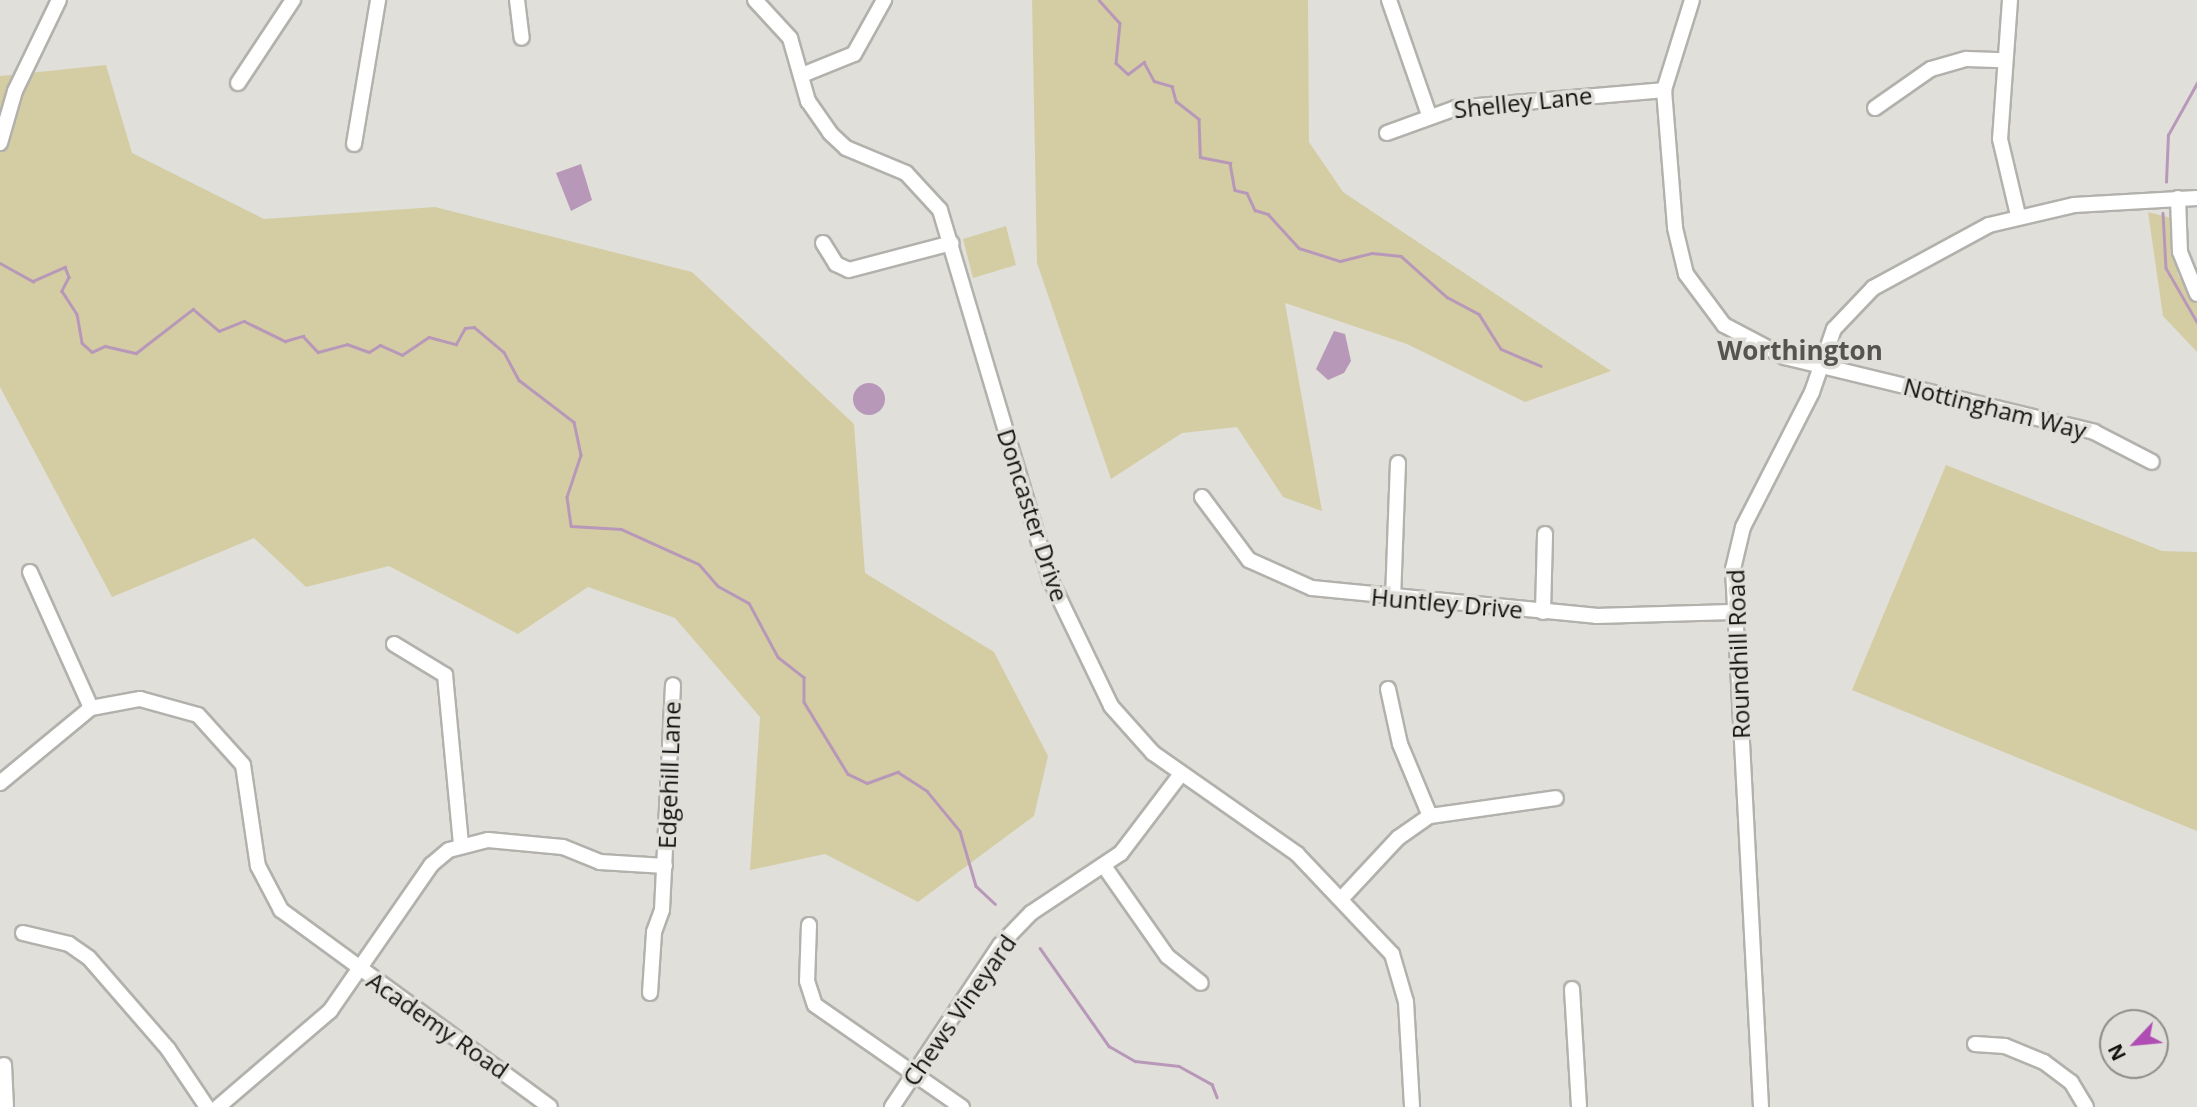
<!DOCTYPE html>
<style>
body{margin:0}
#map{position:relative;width:2197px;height:1107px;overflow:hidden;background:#e0dfda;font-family:"Open Sans",sans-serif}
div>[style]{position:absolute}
.green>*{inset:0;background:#d4cda4}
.water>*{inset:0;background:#b898b9}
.round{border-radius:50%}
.stream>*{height:2.5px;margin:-1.25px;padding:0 1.25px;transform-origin:1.25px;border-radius:1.25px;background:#b898b9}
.roads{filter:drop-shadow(2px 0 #b2b1ac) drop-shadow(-2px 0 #b2b1ac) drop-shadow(0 2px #b2b1ac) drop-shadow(0 -2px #b2b1ac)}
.minor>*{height:14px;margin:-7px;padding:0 7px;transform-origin:7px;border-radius:7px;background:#fff}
span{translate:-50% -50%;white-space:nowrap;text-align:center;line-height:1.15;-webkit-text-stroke:7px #e0dfda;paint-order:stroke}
.street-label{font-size:24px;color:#121210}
.neighbourhood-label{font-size:26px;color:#555450;font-weight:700}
.north{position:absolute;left:2099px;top:1009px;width:70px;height:70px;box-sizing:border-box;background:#e0dfda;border:2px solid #8e8d89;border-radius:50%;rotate:244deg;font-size:19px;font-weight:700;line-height:28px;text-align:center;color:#121210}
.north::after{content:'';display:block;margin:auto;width:24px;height:32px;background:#af4db4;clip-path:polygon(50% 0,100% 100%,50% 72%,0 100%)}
</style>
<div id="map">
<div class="green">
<i style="clip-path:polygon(1032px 0,1308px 0,1309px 142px,1343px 192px,1611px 371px,1525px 402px,1407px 344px,1285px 303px,1322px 511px,1283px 497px,1237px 427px,1182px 433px,1111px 479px,1037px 263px)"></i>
<i style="clip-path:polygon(106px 65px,132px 153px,264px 219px,435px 207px,692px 272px,854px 424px,865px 573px,994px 652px,1048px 756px,1034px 816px,918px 902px,825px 854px,750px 870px,760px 717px,675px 618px,588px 587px,518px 634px,389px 566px,306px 587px,254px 538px,112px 597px,0 387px,0 76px)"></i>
<i style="clip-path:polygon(2148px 212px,2171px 218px,2178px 275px,2197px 304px,2197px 352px,2163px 316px)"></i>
<i style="clip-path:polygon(1006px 226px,1016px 265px,973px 278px,963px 239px)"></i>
<i style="clip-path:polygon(1946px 465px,2162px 551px,2197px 552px,2197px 831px,1852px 690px)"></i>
</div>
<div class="water">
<i style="clip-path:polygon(581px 164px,592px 200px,571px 211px,556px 173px)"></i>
<i style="clip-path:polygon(1334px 331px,1345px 334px,1351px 361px,1344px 373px,1328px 380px,1316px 369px)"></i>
<i class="round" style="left:853px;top:383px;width:32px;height:32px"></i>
</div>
<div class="stream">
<i style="left:1099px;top:0;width:31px;rotate:48deg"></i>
<i style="left:1120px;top:23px;width:40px;rotate:95.7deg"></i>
<i style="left:1116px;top:63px;width:16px;rotate:43deg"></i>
<i style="left:1128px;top:74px;width:20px;rotate:-37deg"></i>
<i style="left:1144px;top:62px;width:21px;rotate:62deg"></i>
<i style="left:1154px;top:81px;width:19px;rotate:16deg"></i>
<i style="left:1172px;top:86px;width:16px;rotate:75deg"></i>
<i style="left:1176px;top:101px;width:29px;rotate:38deg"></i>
<i style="left:1199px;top:119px;width:38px;rotate:88deg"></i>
<i style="left:1200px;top:157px;width:31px;rotate:11deg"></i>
<i style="left:1230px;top:163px;width:27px;rotate:80deg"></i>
<i style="left:1235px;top:190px;width:12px;rotate:14deg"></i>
<i style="left:1247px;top:193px;width:19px;rotate:65deg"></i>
<i style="left:1255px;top:210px;width:14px;rotate:17deg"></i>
<i style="left:1268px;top:214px;width:46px;rotate:47.6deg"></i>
<i style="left:1299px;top:248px;width:43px;rotate:17.6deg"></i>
<i style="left:1340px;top:261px;width:33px;rotate:-14deg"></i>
<i style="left:1372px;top:253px;width:29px;rotate:6deg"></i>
<i style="left:1401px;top:256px;width:62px;rotate:41.7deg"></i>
<i style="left:1447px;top:297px;width:36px;rotate:28deg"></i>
<i style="left:1479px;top:314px;width:41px;rotate:57.8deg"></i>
<i style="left:1501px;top:349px;width:43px;rotate:23deg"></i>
<i style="left:2166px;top:182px;width:47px;rotate:-87.6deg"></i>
<i style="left:2168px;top:135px;width:60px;rotate:-60.9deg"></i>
<i style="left:2163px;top:213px;width:55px;rotate:86.9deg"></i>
<i style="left:2166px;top:268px;width:62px;rotate:60.1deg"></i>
<i style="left:0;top:263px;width:38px;rotate:29deg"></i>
<i style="left:33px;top:281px;width:35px;rotate:-24deg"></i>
<i style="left:65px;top:267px;width:11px;rotate:68deg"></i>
<i style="left:69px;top:277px;width:16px;rotate:117deg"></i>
<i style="left:62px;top:291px;width:27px;rotate:57deg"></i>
<i style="left:77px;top:314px;width:29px;rotate:80deg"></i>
<i style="left:82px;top:343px;width:13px;rotate:42deg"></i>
<i style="left:92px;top:352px;width:14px;rotate:-25deg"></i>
<i style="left:105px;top:346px;width:32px;rotate:13deg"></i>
<i style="left:136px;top:353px;width:72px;rotate:-37.7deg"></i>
<i style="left:193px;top:309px;width:34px;rotate:40deg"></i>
<i style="left:219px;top:331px;width:27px;rotate:-22deg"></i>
<i style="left:244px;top:321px;width:46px;rotate:26deg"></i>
<i style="left:285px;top:341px;width:19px;rotate:-16deg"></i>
<i style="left:303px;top:336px;width:22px;rotate:47deg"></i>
<i style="left:318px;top:352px;width:30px;rotate:-15deg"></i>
<i style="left:347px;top:344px;width:23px;rotate:20deg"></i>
<i style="left:369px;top:352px;width:13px;rotate:-32deg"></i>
<i style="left:380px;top:345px;width:24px;rotate:24deg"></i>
<i style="left:402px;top:355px;width:32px;rotate:-34deg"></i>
<i style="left:429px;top:337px;width:28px;rotate:15deg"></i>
<i style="left:456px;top:344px;width:18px;rotate:-61deg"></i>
<i style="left:465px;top:328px;width:9px;rotate:-6deg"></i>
<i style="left:474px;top:327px;width:39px;rotate:40deg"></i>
<i style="left:504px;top:352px;width:32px;rotate:62deg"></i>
<i style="left:519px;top:380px;width:69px;rotate:37.4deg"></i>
<i style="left:574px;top:422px;width:34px;rotate:78deg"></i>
<i style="left:581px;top:455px;width:44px;rotate:108.4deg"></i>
<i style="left:567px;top:497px;width:29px;rotate:82deg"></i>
<i style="left:571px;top:526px;width:50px;rotate:3.4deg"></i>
<i style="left:621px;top:529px;width:85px;rotate:24.2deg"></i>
<i style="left:699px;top:564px;width:29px;rotate:49deg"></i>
<i style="left:718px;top:586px;width:35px;rotate:29deg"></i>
<i style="left:749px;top:603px;width:61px;rotate:61.8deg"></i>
<i style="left:778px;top:657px;width:33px;rotate:38deg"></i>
<i style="left:804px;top:677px;width:25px;rotate:90deg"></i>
<i style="left:804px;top:702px;width:84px;rotate:58.6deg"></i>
<i style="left:848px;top:774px;width:21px;rotate:25deg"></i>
<i style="left:867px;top:783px;width:33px;rotate:-20deg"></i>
<i style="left:898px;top:772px;width:35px;rotate:33deg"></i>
<i style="left:927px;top:791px;width:52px;rotate:50.5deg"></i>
<i style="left:960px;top:831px;width:57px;rotate:73.8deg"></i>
<i style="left:976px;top:886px;width:26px;rotate:43deg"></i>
<i style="left:1040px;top:948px;width:120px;rotate:54.9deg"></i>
<i style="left:1109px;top:1046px;width:30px;rotate:30deg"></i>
<i style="left:1135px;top:1061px;width:44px;rotate:6.5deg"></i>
<i style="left:1179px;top:1066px;width:38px;rotate:29deg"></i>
<i style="left:1212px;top:1084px;width:14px;rotate:69deg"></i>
</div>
<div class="roads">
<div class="minor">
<i style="left:517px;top:0;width:38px;rotate:83deg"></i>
<i style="left:755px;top:0;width:52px;rotate:47.4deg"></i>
<i style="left:790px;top:38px;width:66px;rotate:74.1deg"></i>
<i style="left:808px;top:101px;width:39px;rotate:55deg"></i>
<i style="left:830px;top:133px;width:22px;rotate:43deg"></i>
<i style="left:846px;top:148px;width:65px;rotate:22.6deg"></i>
<i style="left:906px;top:173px;width:50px;rotate:47.4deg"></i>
<i style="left:940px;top:210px;width:385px;rotate:73.4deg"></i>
<i style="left:1050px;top:579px;width:141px;rotate:64.3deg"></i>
<i style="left:1111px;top:706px;width:63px;rotate:48.2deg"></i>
<i style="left:1153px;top:753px;width:176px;rotate:35deg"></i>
<i style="left:1297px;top:854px;width:138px;rotate:46.5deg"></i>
<i style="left:1392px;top:954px;width:50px;rotate:73.7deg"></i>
<i style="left:1406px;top:1002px;width:105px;rotate:86.7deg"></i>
<i style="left:1389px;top:0;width:122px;rotate:70.8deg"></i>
<i style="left:1692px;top:0;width:94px;rotate:107.3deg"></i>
<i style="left:1664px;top:90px;width:138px;rotate:85.4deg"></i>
<i style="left:1675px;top:228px;width:47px;rotate:76.6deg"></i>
<i style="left:1686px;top:274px;width:64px;rotate:53.3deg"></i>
<i style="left:1724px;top:325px;width:69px;rotate:27.7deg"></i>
<i style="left:1785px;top:357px;width:318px;rotate:13.6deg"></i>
<i style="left:2094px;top:432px;width:65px;rotate:27.3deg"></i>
<i style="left:2010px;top:0;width:139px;rotate:94.1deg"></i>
<i style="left:2000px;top:139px;width:78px;rotate:76.7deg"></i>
<i style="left:802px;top:75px;width:56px;rotate:-22deg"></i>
<i style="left:854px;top:54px;width:62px;rotate:-60.9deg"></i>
<i style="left:238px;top:83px;width:100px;rotate:-56.5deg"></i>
<i style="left:1875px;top:108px;width:68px;rotate:-34.9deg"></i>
<i style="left:1931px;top:69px;width:37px;rotate:-16deg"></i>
<i style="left:1967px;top:59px;width:36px;rotate:2deg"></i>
<i style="left:1387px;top:133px;width:73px;rotate:-19.9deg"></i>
<i style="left:1456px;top:108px;width:209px;rotate:-4.9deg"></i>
<i style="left:0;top:143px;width:54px;rotate:-73.9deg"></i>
<i style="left:15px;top:91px;width:101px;rotate:-64.2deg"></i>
<i style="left:354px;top:144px;width:146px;rotate:-80.5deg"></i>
<i style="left:2178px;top:198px;width:54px;rotate:87.9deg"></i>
<i style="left:2180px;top:252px;width:45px;rotate:68deg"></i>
<i style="left:823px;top:243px;width:25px;rotate:58deg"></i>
<i style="left:836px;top:264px;width:14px;rotate:25deg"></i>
<i style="left:849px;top:270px;width:106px;rotate:-14.7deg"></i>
<i style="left:1202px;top:497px;width:79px;rotate:53.3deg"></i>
<i style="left:1249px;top:560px;width:69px;rotate:24deg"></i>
<i style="left:1312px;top:588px;width:285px;rotate:5.6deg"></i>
<i style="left:1596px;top:616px;width:136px;rotate:-1.7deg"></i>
<i style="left:30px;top:572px;width:149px;rotate:65.8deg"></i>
<i style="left:1393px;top:599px;width:136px;rotate:-87.9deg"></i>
<i style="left:1543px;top:612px;width:78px;rotate:-88.5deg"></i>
<i style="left:394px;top:644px;width:60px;rotate:31.3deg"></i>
<i style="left:445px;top:675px;width:170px;rotate:84.6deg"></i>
<i style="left:1388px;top:689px;width:56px;rotate:77.7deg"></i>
<i style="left:1400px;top:744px;width:78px;rotate:67.4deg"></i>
<i style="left:0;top:783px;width:118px;rotate:-39.5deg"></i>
<i style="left:91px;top:708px;width:50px;rotate:-10.4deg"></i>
<i style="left:140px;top:699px;width:60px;rotate:15.4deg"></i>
<i style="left:198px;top:715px;width:67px;rotate:48deg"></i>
<i style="left:243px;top:765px;width:102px;rotate:81.6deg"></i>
<i style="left:258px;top:866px;width:50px;rotate:62.4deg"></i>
<i style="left:281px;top:910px;width:333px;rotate:36.2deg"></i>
<i style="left:1104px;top:866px;width:110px;rotate:55deg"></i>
<i style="left:1167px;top:956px;width:43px;rotate:38.5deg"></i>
<i style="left:1343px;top:897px;width:81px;rotate:-47deg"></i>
<i style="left:1398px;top:838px;width:39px;rotate:-35deg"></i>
<i style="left:1430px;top:816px;width:127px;rotate:-8.1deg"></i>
<i style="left:809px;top:925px;width:56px;rotate:92deg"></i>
<i style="left:807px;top:981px;width:25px;rotate:72deg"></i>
<i style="left:815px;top:1005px;width:179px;rotate:34.8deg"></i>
<i style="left:23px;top:933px;width:47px;rotate:13.4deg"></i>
<i style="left:69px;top:944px;width:24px;rotate:35deg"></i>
<i style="left:89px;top:958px;width:121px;rotate:49deg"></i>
<i style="left:168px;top:1049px;width:70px;rotate:56.1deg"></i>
<i style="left:1572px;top:989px;width:118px;rotate:86.6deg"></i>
<i style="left:650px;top:993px;width:61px;rotate:-86.2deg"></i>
<i style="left:654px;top:932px;width:23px;rotate:-70deg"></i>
<i style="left:662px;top:910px;width:225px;rotate:-87.2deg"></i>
<i style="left:1975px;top:1044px;width:30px;rotate:4deg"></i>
<i style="left:2005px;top:1046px;width:42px;rotate:22.3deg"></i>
<i style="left:2044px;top:1062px;width:34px;rotate:37deg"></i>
<i style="left:2071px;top:1082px;width:29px;rotate:59deg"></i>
<i style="left:4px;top:1065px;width:42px;rotate:87.3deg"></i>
<i style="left:218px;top:1107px;width:148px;rotate:-40.6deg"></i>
<i style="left:330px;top:1011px;width:178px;rotate:-55.3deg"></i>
<i style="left:431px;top:865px;width:23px;rotate:-40deg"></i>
<i style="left:449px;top:850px;width:40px;rotate:-14.4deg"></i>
<i style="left:488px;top:840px;width:75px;rotate:5.3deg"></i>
<i style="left:563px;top:847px;width:40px;rotate:22deg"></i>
<i style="left:600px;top:862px;width:65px;rotate:3.5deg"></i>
<i style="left:892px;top:1107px;width:195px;rotate:-56.3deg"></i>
<i style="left:1000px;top:945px;width:45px;rotate:-45.9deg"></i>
<i style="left:1031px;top:913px;width:108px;rotate:-33.7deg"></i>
<i style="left:1121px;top:853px;width:99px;rotate:-52.8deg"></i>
<i style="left:1761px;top:1107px;width:539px;rotate:-92.98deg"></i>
<i style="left:1733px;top:569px;width:43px;rotate:-76.6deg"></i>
<i style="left:1743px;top:527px;width:152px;rotate:-62.9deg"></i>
<i style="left:1812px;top:392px;width:67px;rotate:-70.8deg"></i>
<i style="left:1834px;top:329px;width:57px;rotate:-46.4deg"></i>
<i style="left:1873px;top:288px;width:132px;rotate:-28.5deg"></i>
<i style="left:1989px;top:225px;width:87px;rotate:-13.2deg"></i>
<i style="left:2074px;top:205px;width:123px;rotate:-3.3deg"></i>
</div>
</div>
<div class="street-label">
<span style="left:1523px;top:102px;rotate:-6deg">Shelley Lane</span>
<span style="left:1995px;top:408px;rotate:14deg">Nottingham Way</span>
<span style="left:1033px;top:515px;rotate:72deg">Doncaster Drive</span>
<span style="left:1447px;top:603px;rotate:5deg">Huntley Drive</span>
<span style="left:1738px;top:654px;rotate:-92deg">Roundhill Road</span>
<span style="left:669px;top:775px;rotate:-88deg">Edgehill Lane</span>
<span style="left:959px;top:1010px;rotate:-55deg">Chews Vineyard</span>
<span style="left:438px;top:1025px;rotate:35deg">Academy Road</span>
</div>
<div class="neighbourhood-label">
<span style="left:1800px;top:351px">Worthington</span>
</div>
<div class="north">N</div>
</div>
